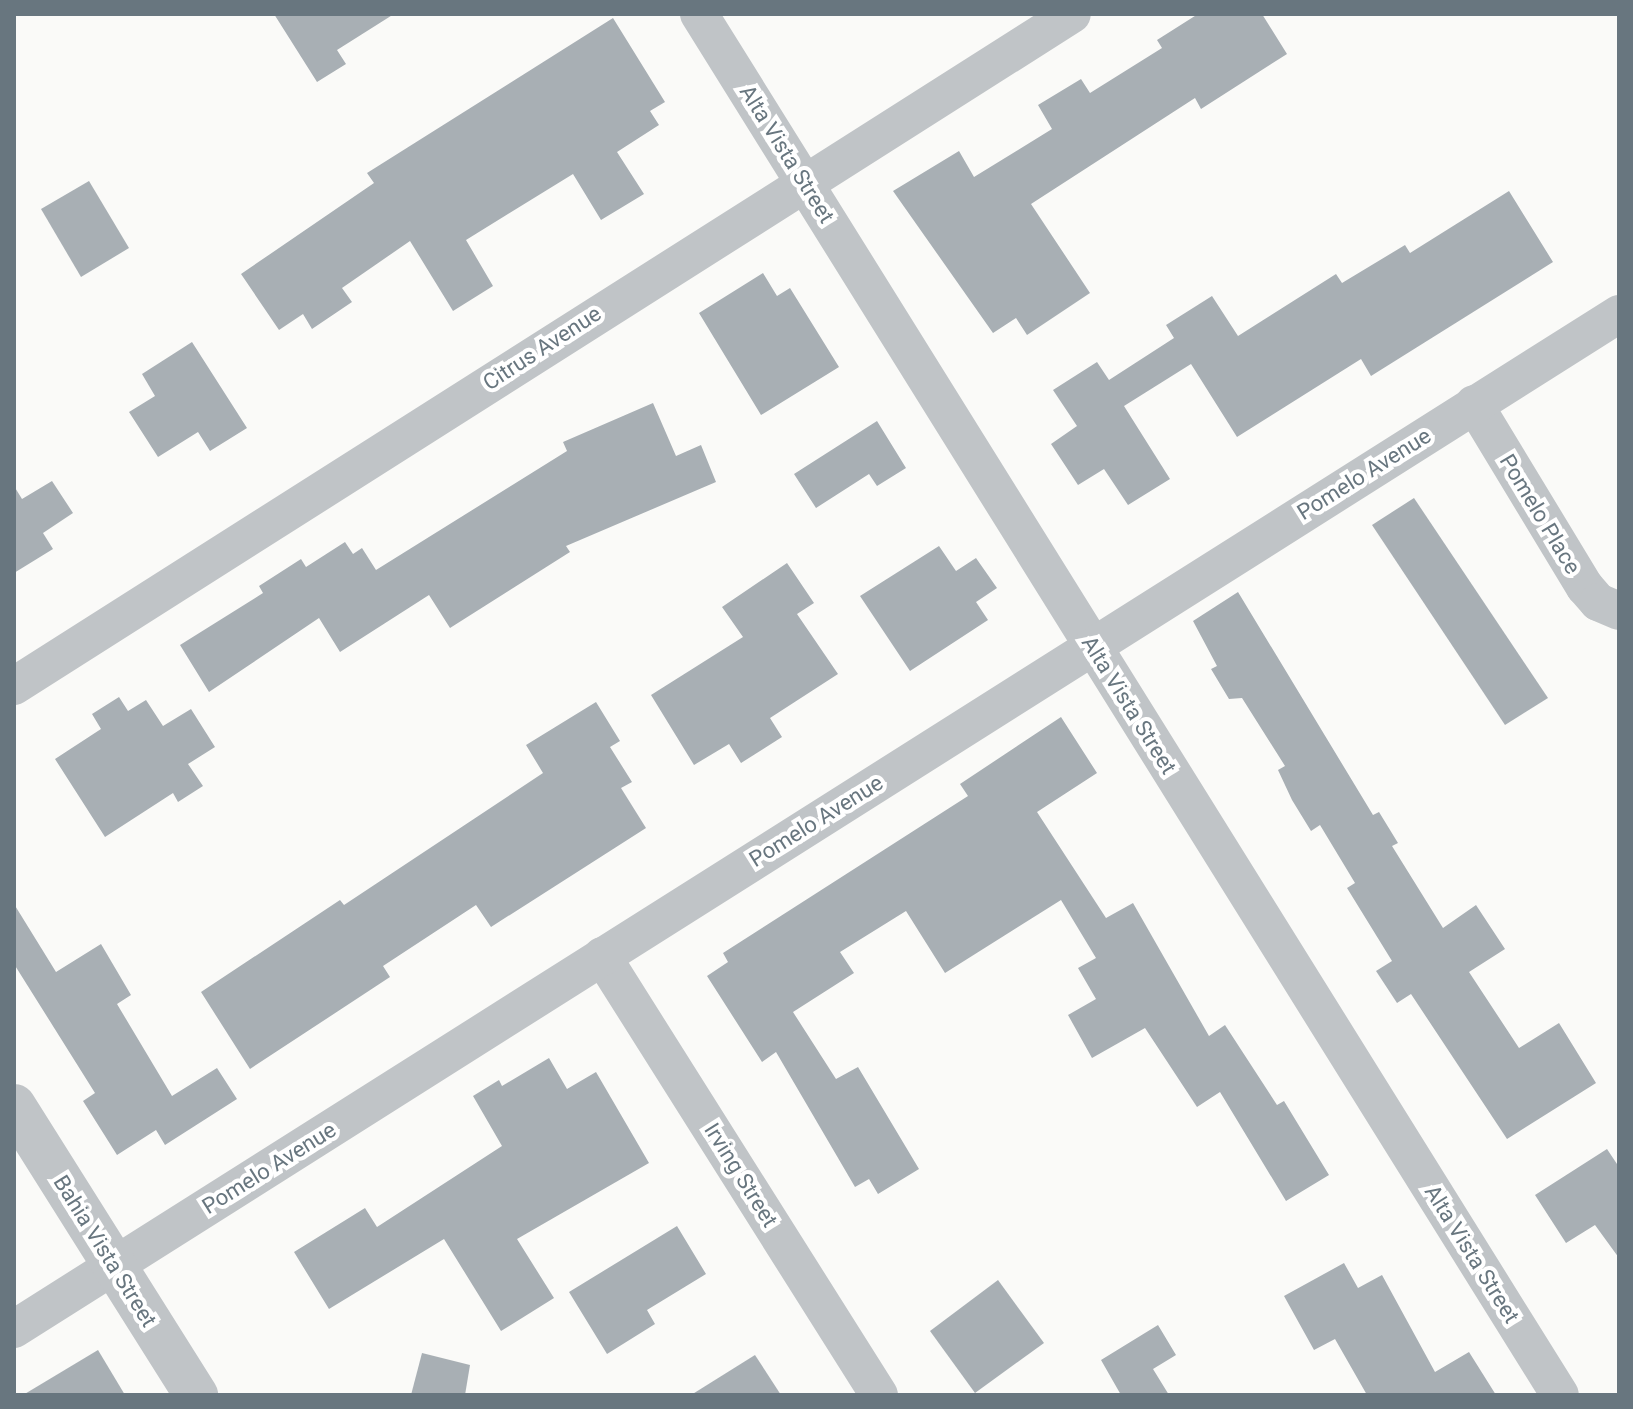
<!DOCTYPE html>
<style>
body{margin:0}
#map{position:relative;width:1633px;height:1409px;overflow:hidden;background:#fafaf8;font-family:Roboto,sans-serif}
div>[style]{position:absolute}
.building>*{inset:0;background:#a8afb4}
.minor>*{height:38px;margin:-19px;padding:0 19px;transform-origin:19px;border-radius:19px;background:#c0c4c7}
.tertiary>*{height:44px;margin:-22px;padding:0 22px;transform-origin:22px;border-radius:22px;background:#c0c4c7}
span{translate:-50% -50%;white-space:nowrap;text-align:center;line-height:1.15;-webkit-text-stroke:8px #fff;paint-order:stroke}
.street-label{font-size:22px;color:#68767f}
.frame{position:absolute;inset:0;border:16px solid #68767f;pointer-events:none}
</style>
<div id="map">
<div class="building">
<i style="clip-path:polygon(274px 14px,394px 14px,337px 50px,346px 64px,317px 82px)"></i>
<i style="clip-path:polygon(1198px 14px,1262px 14px,1287px 54px,1201px 109px,1195px 98px,1031px 204px,1090px 293px,1027px 335px,1016px 318px,993px 333px,893px 191px,959px 151px,974px 177px,1052px 129px,1038px 105px,1081px 79px,1090px 93px,1162px 48px,1157px 40px)"></i>
<i style="clip-path:polygon(613px 18px,665px 102px,650px 111px,659px 125px,617px 152px,644px 194px,601px 220px,573px 174px,466px 240px,493px 286px,453px 311px,410px 241px,342px 288px,352px 302px,312px 329px,303px 314px,279px 330px,241px 274px,374px 183px,367px 173px)"></i>
<i style="clip-path:polygon(89px 181px,129px 248px,81px 277px,41px 209px)"></i>
<i style="clip-path:polygon(1509px 191px,1553px 262px,1371px 376px,1361px 359px,1237px 437px,1191px 364px,1124px 406px,1170px 479px,1128px 505px,1104px 469px,1078px 485px,1051px 444px,1077px 426px,1053px 390px,1097px 362px,1109px 380px,1174px 338px,1166px 325px,1212px 296px,1238px 336px,1336px 274px,1342px 283px,1405px 245px,1410px 253px)"></i>
<i style="clip-path:polygon(763px 273px,777px 296px,790px 288px,839px 367px,761px 415px,699px 313px)"></i>
<i style="clip-path:polygon(192px 342px,247px 428px,210px 451px,198px 432px,158px 457px,129px 412px,155px 396px,142px 374px)"></i>
<i style="clip-path:polygon(653px 403px,676px 456px,701px 445px,716px 482px,566px 546px,570px 552px,450px 628px,429px 595px,340px 652px,319px 618px,209px 692px,180px 645px,263px 593px,259px 586px,301px 559px,306px 567px,345px 542px,353px 554px,362px 548px,376px 570px,567px 451px,563px 442px)"></i>
<i style="clip-path:polygon(877px 421px,906px 468px,877px 486px,869px 474px,816px 508px,794px 474px)"></i>
<i style="clip-path:polygon(52px 481px,73px 513px,43px 533px,53px 549px,14px 573px,14px 486px,22px 499px)"></i>
<i style="clip-path:polygon(1414px 498px,1548px 698px,1505px 725px,1372px 525px)"></i>
<i style="clip-path:polygon(939px 546px,956px 571px,976px 558px,997px 588px,976px 602px,988px 620px,910px 671px,860px 596px)"></i>
<i style="clip-path:polygon(787px 563px,814px 603px,797px 614px,838px 674px,770px 718px,782px 737px,741px 763px,729px 744px,694px 765px,651px 695px,743px 637px,722px 607px)"></i>
<i style="clip-path:polygon(1238px 592px,1373px 815px,1379px 812px,1398px 843px,1392px 846px,1443px 928px,1476px 905px,1505px 949px,1469px 972px,1519px 1048px,1559px 1023px,1596px 1083px,1507px 1139px,1411px 994px,1397px 1003px,1376px 971px,1392px 961px,1347px 888px,1355px 883px,1320px 825px,1311px 831px,1292px 800px,1278px 770px,1285px 766px,1242px 698px,1229px 699px,1211px 669px,1217px 666px,1193px 621px)"></i>
<i style="clip-path:polygon(119px 697px,128px 711px,146px 700px,163px 726px,191px 709px,215px 747px,188px 764px,203px 786px,178px 802px,173px 793px,105px 837px,55px 759px,101px 729px,92px 714px)"></i>
<i style="clip-path:polygon(596px 702px,620px 741px,610px 747px,632px 782px,621px 788px,646px 828px,491px 927px,476px 905px,383px 966px,390px 977px,250px 1069px,201px 992px,340px 900px,344px 905px,543px 773px,526px 745px)"></i>
<i style="clip-path:polygon(1061px 717px,1097px 773px,1037px 812px,1106px 918px,1133px 903px,1209px 1036px,1225px 1025px,1277px 1105px,1284px 1101px,1329px 1175px,1286px 1201px,1220px 1092px,1197px 1107px,1145px 1028px,1092px 1058px,1068px 1015px,1096px 999px,1078px 968px,1096px 958px,1061px 900px,945px 973px,906px 911px,840px 952px,854px 973px,793px 1012px,836px 1079px,858px 1067px,919px 1169px,878px 1194px,869px 1179px,855px 1187px,776px 1052px,762px 1062px,707px 976px,728px 962px,723px 953px,968px 796px,960px 784px)"></i>
<i style="clip-path:polygon(14px 904px,56px 972px,101px 944px,131px 995px,117px 1004px,172px 1096px,217px 1068px,237px 1099px,165px 1145px,156px 1130px,117px 1155px,83px 1101px,95px 1093px,14px 964px)"></i>
<i style="clip-path:polygon(549px 1058px,567px 1089px,596px 1072px,649px 1163px,517px 1239px,554px 1298px,501px 1331px,444px 1239px,329px 1309px,294px 1252px,365px 1208px,377px 1227px,502px 1146px,473px 1096px,499px 1080px,502px 1086px)"></i>
<i style="clip-path:polygon(1607px 1149px,1619px 1167px,1619px 1258px,1595px 1225px,1566px 1243px,1535px 1195px)"></i>
<i style="clip-path:polygon(677px 1226px,706px 1274px,647px 1310px,655px 1324px,607px 1354px,569px 1292px)"></i>
<i style="clip-path:polygon(1344px 1263px,1358px 1288px,1382px 1275px,1435px 1372px,1469px 1352px,1496px 1395px,1367px 1395px,1335px 1339px,1314px 1350px,1284px 1296px)"></i>
<i style="clip-path:polygon(998px 1280px,1044px 1343px,975px 1393px,930px 1331px)"></i>
<i style="clip-path:polygon(1158px 1325px,1176px 1355px,1153px 1369px,1169px 1395px,1121px 1395px,1101px 1360px)"></i>
<i style="clip-path:polygon(98px 1350px,125px 1395px,23px 1395px)"></i>
<i style="clip-path:polygon(422px 1353px,470px 1365px,465px 1395px,411px 1395px)"></i>
<i style="clip-path:polygon(755px 1355px,781px 1395px,691px 1395px)"></i>
</div>
<div class="minor">
<i style="left:699px;top:14px;width:1627px;rotate:58.06deg"></i>
<i style="left:1474px;top:404px;width:214px;rotate:58.8deg"></i>
<i style="left:1585px;top:587px;width:20px;rotate:49deg"></i>
<i style="left:1598px;top:602px;width:23px;rotate:23deg"></i>
<i style="left:14px;top:686px;width:1253px;rotate:-32.42deg"></i>
<i style="left:602px;top:956px;width:519px;rotate:57.75deg"></i>
<i style="left:14px;top:1329px;width:1899px;rotate:-32.31deg"></i>
</div>
<div class="tertiary">
<i style="left:14px;top:1106px;width:342px;rotate:57.8deg"></i>
</div>
<div class="street-label">
<span style="left:787px;top:154px;rotate:58deg">Alta Vista Street</span>
<span style="left:542px;top:348px;rotate:-33deg">Citrus Avenue</span>
<span style="left:1364px;top:474px;rotate:-32deg">Pomelo Avenue</span>
<span style="left:1540px;top:514px;rotate:59deg">Pomelo Place</span>
<span style="left:1129px;top:705px;rotate:58deg">Alta Vista Street</span>
<span style="left:816px;top:821px;rotate:-32deg">Pomelo Avenue</span>
<span style="left:269px;top:1168px;rotate:-32deg">Pomelo Avenue</span>
<span style="left:741px;top:1175px;rotate:58deg">Irving Street</span>
<span style="left:105px;top:1251px;rotate:58deg">Bahia Vista Street</span>
<span style="left:1472px;top:1254px;rotate:58deg">Alta Vista Street</span>
</div>
<div class="frame"></div>
</div>
